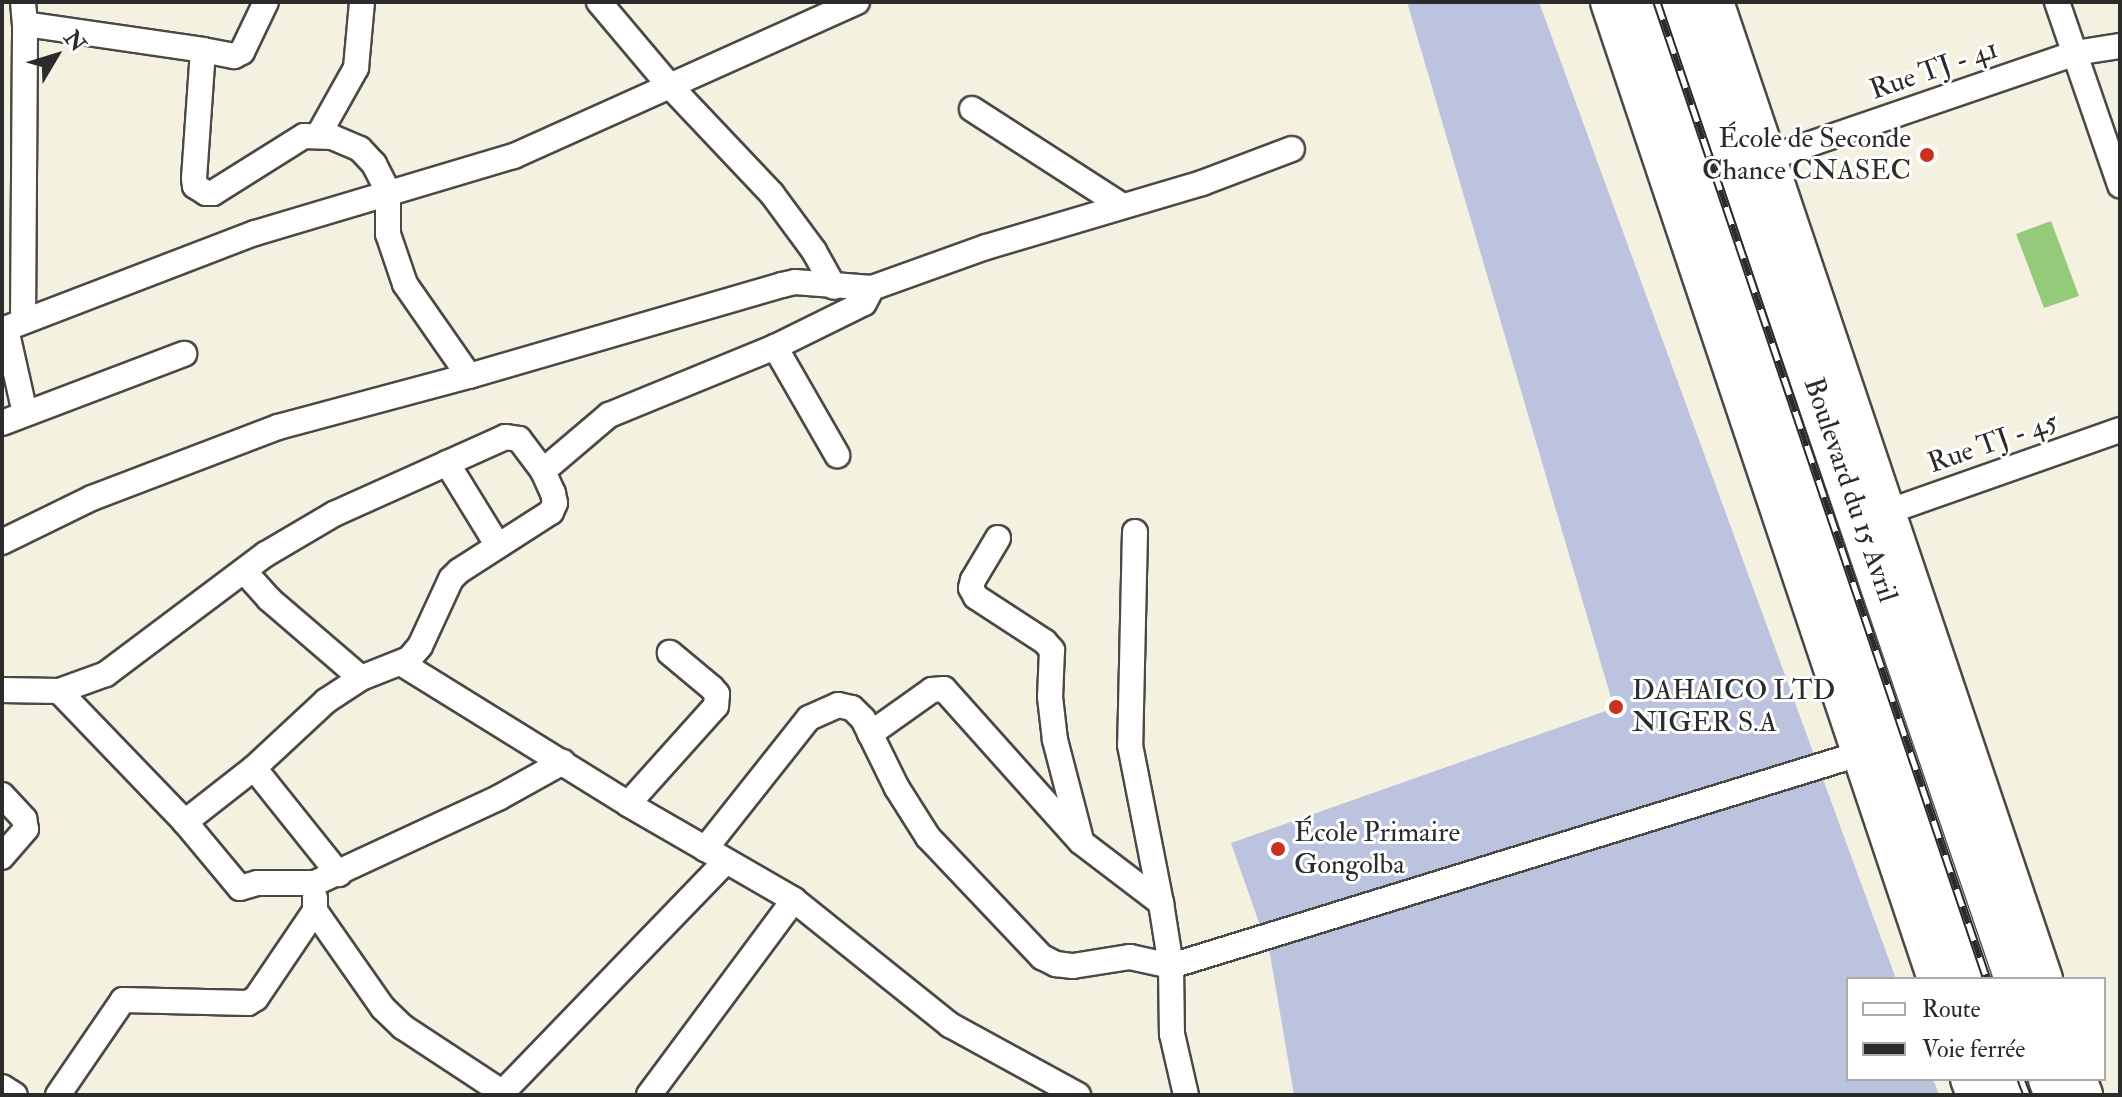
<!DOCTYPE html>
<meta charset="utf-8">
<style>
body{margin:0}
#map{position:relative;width:2122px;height:1097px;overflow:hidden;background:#f5f1e1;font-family:"IM FELL Double Pica",serif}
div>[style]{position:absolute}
.industrial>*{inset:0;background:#bcc3de}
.green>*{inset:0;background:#96ca7b}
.roads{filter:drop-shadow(2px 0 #494946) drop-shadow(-2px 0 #494946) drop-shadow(0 2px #494946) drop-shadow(0 -2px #494946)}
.street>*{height:24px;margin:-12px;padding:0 12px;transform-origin:12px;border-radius:12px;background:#fff}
.primary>*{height:38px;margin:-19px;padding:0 19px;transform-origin:19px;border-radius:19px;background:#fff}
.highway>*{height:44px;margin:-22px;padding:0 22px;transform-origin:22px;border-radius:22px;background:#fff}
.rail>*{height:9px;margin-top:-4.5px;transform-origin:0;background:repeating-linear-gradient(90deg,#fff 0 18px,#2b2b2b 0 36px);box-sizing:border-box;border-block:2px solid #2b2b2b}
.dots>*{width:22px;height:22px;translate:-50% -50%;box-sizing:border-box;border:4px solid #fff;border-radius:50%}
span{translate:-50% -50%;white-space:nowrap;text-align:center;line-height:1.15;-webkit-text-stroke:6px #fff;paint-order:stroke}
.street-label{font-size:28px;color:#2b2b2b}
.poi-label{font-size:28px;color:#2b2b2b}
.right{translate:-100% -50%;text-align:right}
.left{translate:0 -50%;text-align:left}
.frame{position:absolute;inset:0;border:4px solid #2b2b2b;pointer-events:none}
.legend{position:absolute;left:1846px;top:977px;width:260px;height:104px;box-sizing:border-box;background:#fff;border:2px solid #aaa;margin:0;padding:10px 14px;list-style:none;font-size:24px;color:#2b2b2b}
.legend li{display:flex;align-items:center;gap:16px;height:40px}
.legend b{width:40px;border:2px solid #aaa}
.north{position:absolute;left:16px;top:16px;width:80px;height:80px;-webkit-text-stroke:6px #fff;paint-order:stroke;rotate:52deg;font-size:22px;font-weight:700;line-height:32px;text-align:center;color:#2b2b2b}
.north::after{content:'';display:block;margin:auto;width:28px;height:36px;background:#2b2b2b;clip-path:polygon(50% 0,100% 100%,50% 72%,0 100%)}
</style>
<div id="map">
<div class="industrial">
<i style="clip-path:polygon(1407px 2px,1539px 2px,1896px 979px,1848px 979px,1848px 1079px,1933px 1079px,1939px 1095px,1294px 1095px,1270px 954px,1231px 843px,1614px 708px)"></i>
</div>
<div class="green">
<i style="clip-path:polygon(2051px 221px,2079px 296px,2044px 308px,2016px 234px)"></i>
</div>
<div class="roads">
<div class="street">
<i style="left:23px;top:2px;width:22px;rotate:85deg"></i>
<i style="left:25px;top:24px;width:180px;rotate:8.3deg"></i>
<i style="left:203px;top:50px;width:129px;rotate:94deg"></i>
<i style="left:194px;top:179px;width:7px;rotate:82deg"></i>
<i style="left:195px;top:186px;width:13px;rotate:32deg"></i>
<i style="left:206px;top:193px;width:7px"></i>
<i style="left:213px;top:193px;width:107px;rotate:-32.1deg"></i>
<i style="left:304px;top:136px;width:28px;rotate:2deg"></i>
<i style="left:332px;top:137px;width:30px;rotate:23deg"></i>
<i style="left:360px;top:149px;width:21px;rotate:47deg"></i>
<i style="left:374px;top:164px;width:31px;rotate:63deg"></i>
<i style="left:388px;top:192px;width:42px;rotate:90deg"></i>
<i style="left:388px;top:234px;width:53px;rotate:71.2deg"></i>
<i style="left:405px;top:284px;width:112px;rotate:55.2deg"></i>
<i style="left:599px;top:2px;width:109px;rotate:49.9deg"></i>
<i style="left:669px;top:85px;width:150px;rotate:46.6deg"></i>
<i style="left:772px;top:194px;width:71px;rotate:53.6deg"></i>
<i style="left:814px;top:251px;width:41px;rotate:60.9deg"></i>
<i style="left:2057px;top:2px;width:194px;rotate:71deg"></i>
<i style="left:203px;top:50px;width:32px;rotate:11deg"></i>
<i style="left:234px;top:56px;width:9px;rotate:-27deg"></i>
<i style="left:242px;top:52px;width:55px;rotate:-64.4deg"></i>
<i style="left:972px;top:109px;width:177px;rotate:32.8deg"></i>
<i style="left:319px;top:134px;width:76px;rotate:-60.7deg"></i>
<i style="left:356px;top:68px;width:66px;rotate:-84.8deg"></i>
<i style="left:1769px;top:158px;width:324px;rotate:-18.9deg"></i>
<i style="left:2075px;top:53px;width:46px;rotate:-8.8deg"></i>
<i style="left:23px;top:321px;width:297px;rotate:-89.6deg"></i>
<i style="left:6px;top:329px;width:86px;rotate:77.3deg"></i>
<i style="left:2px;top:330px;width:271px;rotate:-21deg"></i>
<i style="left:255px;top:233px;width:270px;rotate:-16.6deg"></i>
<i style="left:514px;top:156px;width:376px;rotate:-24.2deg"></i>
<i style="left:775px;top:347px;width:125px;rotate:60.1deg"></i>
<i style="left:2px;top:423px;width:195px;rotate:-20.8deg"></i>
<i style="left:447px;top:463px;width:97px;rotate:58.4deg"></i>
<i style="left:543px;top:471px;width:87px;rotate:-40.3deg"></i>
<i style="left:609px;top:415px;width:179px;rotate:-22.3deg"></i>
<i style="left:775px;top:347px;width:99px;rotate:-26.3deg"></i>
<i style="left:864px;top:303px;width:17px;rotate:-62deg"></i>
<i style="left:1887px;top:512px;width:247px;rotate:-19.4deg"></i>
<i style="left:1135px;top:532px;width:213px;rotate:91.3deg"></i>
<i style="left:1130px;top:745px;width:161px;rotate:78.9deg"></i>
<i style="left:1161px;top:903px;width:64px;rotate:81deg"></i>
<i style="left:1171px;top:966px;width:68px;rotate:89.2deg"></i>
<i style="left:1172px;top:1034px;width:63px;rotate:77.1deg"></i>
<i style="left:998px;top:538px;width:49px;rotate:120.8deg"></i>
<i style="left:973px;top:580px;width:8px;rotate:104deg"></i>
<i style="left:971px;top:588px;width:10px;rotate:61deg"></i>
<i style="left:976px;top:597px;width:82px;rotate:33.1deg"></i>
<i style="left:1045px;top:642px;width:11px;rotate:49deg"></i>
<i style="left:1052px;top:650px;width:47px;rotate:92.4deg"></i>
<i style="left:1050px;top:697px;width:43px;rotate:83.4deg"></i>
<i style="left:1055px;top:740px;width:99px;rotate:75.4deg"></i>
<i style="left:2px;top:542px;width:100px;rotate:-26.1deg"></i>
<i style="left:92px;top:498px;width:199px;rotate:-20.9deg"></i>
<i style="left:278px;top:427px;width:198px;rotate:-15deg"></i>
<i style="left:469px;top:376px;width:326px;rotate:-16.2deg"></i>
<i style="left:782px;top:285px;width:13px;rotate:-13deg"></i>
<i style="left:795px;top:282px;width:77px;rotate:4.5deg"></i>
<i style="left:872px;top:288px;width:121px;rotate:-19.8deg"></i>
<i style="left:986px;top:247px;width:225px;rotate:-16.5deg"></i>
<i style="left:1202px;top:183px;width:96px;rotate:-20.7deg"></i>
<i style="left:244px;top:571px;width:38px;rotate:48deg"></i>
<i style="left:269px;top:599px;width:121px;rotate:40.7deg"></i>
<i style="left:401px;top:663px;width:267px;rotate:31.8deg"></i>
<i style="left:628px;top:804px;width:192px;rotate:30deg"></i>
<i style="left:794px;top:900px;width:200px;rotate:38.7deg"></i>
<i style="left:950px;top:1025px;width:146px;rotate:28.7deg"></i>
<i style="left:2px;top:690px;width:57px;rotate:1deg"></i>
<i style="left:59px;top:691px;width:182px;rotate:46.1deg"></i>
<i style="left:185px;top:822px;width:86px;rotate:50.2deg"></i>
<i style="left:240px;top:888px;width:18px;rotate:-16deg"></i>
<i style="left:257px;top:883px;width:58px"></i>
<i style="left:315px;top:883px;width:204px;rotate:-24.9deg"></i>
<i style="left:500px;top:797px;width:72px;rotate:-29.1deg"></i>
<i style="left:59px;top:691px;width:50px;rotate:-19.9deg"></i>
<i style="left:106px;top:674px;width:200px;rotate:-36.9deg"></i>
<i style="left:266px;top:554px;width:79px;rotate:-30.5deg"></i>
<i style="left:334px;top:514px;width:188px;rotate:-24.2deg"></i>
<i style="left:505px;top:437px;width:14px;rotate:8deg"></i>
<i style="left:519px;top:439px;width:40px;rotate:53deg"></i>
<i style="left:543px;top:471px;width:24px;rotate:66deg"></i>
<i style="left:553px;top:493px;width:10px;rotate:79deg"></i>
<i style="left:555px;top:503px;width:10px;rotate:114deg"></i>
<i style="left:551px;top:512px;width:109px;rotate:147.3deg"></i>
<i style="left:459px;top:571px;width:11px;rotate:135deg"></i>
<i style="left:451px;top:579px;width:74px;rotate:114.8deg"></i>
<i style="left:420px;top:646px;width:17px;rotate:130deg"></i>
<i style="left:409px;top:659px;width:52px;rotate:158.4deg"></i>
<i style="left:361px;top:678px;width:42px;rotate:146.7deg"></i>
<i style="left:326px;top:701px;width:98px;rotate:137.1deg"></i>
<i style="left:254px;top:768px;width:88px;rotate:142deg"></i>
<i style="left:870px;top:734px;width:76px;rotate:-35.4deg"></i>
<i style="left:932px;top:690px;width:12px;rotate:-5deg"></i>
<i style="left:944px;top:689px;width:205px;rotate:48.2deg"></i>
<i style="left:1081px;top:842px;width:101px;rotate:37.3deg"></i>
<i style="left:254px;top:768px;width:136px;rotate:51.3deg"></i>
<i style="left:2px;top:795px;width:33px;rotate:47deg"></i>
<i style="left:24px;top:819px;width:10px;rotate:79deg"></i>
<i style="left:26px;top:829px;width:37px;rotate:131deg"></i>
<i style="left:628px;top:804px;width:132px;rotate:-48.1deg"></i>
<i style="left:716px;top:706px;width:12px;rotate:-85deg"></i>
<i style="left:717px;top:694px;width:8px;rotate:-130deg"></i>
<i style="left:712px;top:688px;width:55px;rotate:-140.2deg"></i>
<i style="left:705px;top:849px;width:167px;rotate:-51.6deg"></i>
<i style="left:809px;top:718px;width:32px;rotate:-24deg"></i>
<i style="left:838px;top:705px;width:14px;rotate:12deg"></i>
<i style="left:852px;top:708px;width:16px;rotate:45deg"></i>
<i style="left:863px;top:719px;width:77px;rotate:63.8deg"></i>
<i style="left:897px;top:788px;width:58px;rotate:57.7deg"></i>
<i style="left:928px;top:837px;width:166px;rotate:46.5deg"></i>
<i style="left:1042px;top:957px;width:16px;rotate:27deg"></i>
<i style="left:1056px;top:964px;width:17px;rotate:7deg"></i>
<i style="left:1073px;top:966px;width:58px;rotate:-9deg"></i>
<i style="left:1130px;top:957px;width:42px;rotate:12.4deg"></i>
<i style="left:1171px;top:966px;width:723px;rotate:-17.13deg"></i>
<i style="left:315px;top:898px;width:13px;rotate:90deg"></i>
<i style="left:315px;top:911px;width:118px;rotate:55deg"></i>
<i style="left:383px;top:1008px;width:28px;rotate:44deg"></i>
<i style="left:403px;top:1027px;width:123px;rotate:33.4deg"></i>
<i style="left:2px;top:1087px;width:15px;rotate:32deg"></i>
<i style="left:502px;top:1093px;width:321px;rotate:-46deg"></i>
<i style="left:58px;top:1095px;width:115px;rotate:-55.6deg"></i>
<i style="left:123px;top:1000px;width:125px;rotate:1.4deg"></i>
<i style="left:248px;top:1003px;width:9px;rotate:-32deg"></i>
<i style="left:256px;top:998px;width:105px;rotate:-55.9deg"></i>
<i style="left:649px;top:1095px;width:243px;rotate:-53.4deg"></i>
</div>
<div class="primary">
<i style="left:1610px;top:2px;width:1030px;rotate:71.49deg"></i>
<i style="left:1714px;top:2px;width:1031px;rotate:71.39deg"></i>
<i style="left:1970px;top:1079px;width:17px;rotate:69deg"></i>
<i style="left:2077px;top:1079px;width:17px;rotate:69deg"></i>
</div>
<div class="highway">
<i style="left:1637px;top:2px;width:1032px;rotate:71.23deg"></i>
<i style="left:1684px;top:2px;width:1032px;rotate:71.18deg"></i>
<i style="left:2003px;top:1079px;width:17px;rotate:73deg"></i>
<i style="left:2051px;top:1079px;width:17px;rotate:69deg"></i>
</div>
</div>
<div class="rail">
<i style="left:1657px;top:2px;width:1031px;rotate:71.34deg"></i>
<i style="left:2021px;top:1079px;width:17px;rotate:69deg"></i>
</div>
<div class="dots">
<i style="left:1927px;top:155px;background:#c8321e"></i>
<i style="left:1616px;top:707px;background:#c8321e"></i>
<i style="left:1278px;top:849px;background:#c8321e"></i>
</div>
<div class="street-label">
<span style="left:1934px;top:70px;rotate:-19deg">Rue TJ - 41</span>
<span style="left:1993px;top:443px;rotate:-19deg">Rue TJ - 45</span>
<span style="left:1850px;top:490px;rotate:71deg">Boulevard du 15 Avril</span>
</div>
<div class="poi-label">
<span class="right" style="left:1911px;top:155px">École de Seconde<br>Chance CNASEC</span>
<span class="left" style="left:1632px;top:707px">DAHAICO LTD<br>NIGER S.A</span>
<span class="left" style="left:1294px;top:849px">École Primaire<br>Gongolba</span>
</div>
<div class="frame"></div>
<ul class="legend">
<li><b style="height:10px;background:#fff"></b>Route</li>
<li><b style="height:10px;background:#2b2b2b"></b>Voie ferrée</li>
</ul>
<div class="north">N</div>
</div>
